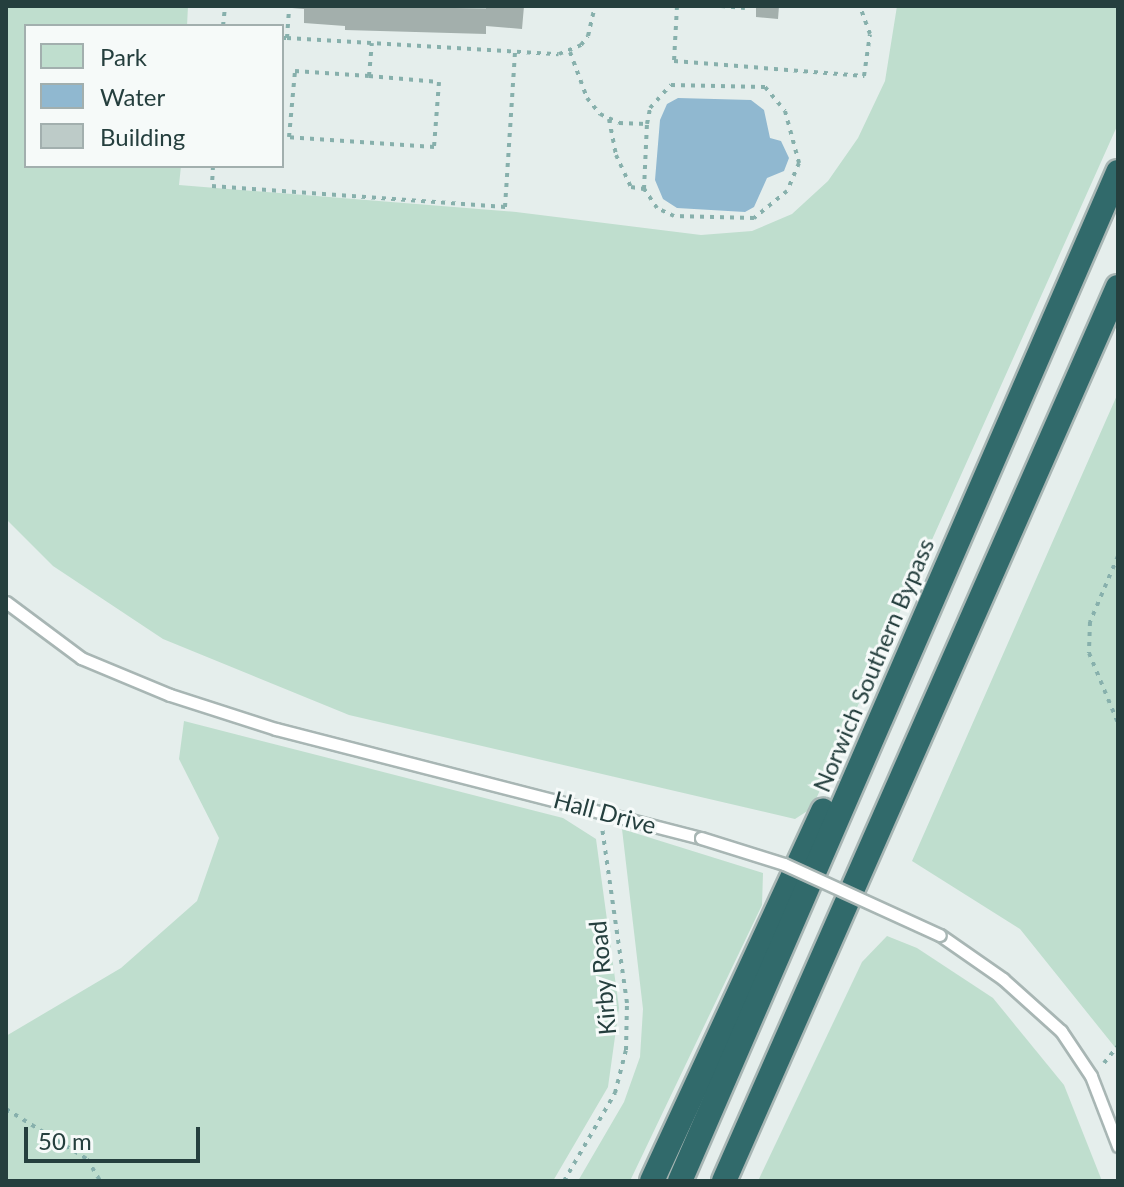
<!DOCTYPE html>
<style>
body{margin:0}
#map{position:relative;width:1124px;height:1187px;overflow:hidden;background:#e5eeec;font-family:Lato,sans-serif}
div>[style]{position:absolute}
.green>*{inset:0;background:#bfdece}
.water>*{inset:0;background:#90b8d0}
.path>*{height:4px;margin-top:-2px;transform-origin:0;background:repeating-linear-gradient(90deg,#87b0ac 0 4px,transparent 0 10px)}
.roads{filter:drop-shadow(2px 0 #a8b6b4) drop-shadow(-2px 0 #a8b6b4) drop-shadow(0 2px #a8b6b4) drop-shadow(0 -2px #a8b6b4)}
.lane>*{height:11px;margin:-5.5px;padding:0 5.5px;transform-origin:5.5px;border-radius:5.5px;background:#fff}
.highway>*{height:24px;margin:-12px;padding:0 12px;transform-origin:12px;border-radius:12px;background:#316a6b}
.bridges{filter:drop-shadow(2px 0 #a8b6b4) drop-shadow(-2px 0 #a8b6b4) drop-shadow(0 2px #a8b6b4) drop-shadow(0 -2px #a8b6b4)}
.lane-bridge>*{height:11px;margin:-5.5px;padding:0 5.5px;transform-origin:5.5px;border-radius:5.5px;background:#fff}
.wall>*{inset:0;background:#a3afac}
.building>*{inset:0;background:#bdcbc8}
span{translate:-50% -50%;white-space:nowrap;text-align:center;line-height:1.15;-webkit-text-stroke:6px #f6faf9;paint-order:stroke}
.street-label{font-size:24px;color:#253f3e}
.frame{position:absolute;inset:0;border:8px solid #253f3e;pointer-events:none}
.legend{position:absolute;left:24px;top:24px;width:260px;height:144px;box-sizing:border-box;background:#f6faf9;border:2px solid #a2afae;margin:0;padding:10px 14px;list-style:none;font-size:24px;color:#253f3e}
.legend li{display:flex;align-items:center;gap:16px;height:40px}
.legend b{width:40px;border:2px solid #a2afae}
.scale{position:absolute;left:24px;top:1127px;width:176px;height:36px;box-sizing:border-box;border:4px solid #253f3e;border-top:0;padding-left:10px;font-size:24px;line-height:28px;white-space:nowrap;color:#253f3e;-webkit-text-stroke:6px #f6faf9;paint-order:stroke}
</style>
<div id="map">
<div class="green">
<i style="clip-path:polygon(6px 6px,188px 6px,187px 26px,26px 26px,26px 166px,181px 166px,179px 185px,516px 212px,701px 235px,752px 231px,792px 214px,828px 181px,858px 138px,885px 81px,897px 6px,1118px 6px,1118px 124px,812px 808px,795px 819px,349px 715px,163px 639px,53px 566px,6px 519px)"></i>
<i style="clip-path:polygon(1118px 393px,1118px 1051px,1020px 929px,912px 861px)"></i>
<i style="clip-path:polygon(184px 721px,563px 818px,596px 839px,619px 1008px,608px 1087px,553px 1181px,6px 1181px,6px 1036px,121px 968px,197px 901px,219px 838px,179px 759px)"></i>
<i style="clip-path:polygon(622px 829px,763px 873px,762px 905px,630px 1181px,578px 1181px,624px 1102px,640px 1057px,643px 1009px)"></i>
<i style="clip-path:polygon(887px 936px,917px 948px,993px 998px,1064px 1085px,1102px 1181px,758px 1181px,862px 962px)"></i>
</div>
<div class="water">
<i style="clip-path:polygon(678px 98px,751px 100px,764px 110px,770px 138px,781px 141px,789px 158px,784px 171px,767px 178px,754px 207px,745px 212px,677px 208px,663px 199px,655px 180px,660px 120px,667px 104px)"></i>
</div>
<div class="path">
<i style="left:677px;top:6px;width:55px;rotate:93.1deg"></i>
<i style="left:674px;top:61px;width:191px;rotate:4.5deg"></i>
<i style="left:864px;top:76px;width:42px;rotate:-81.9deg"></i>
<i style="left:870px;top:34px;width:30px;rotate:-110deg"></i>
<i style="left:721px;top:6px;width:24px;rotate:5deg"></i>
<i style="left:223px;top:26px;width:20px;rotate:-84deg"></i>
<i style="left:282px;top:38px;width:5px"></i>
<i style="left:287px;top:38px;width:32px;rotate:-86deg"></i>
<i style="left:287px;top:38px;width:272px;rotate:3.4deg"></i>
<i style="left:559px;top:54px;width:24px;rotate:-22deg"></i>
<i style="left:581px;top:45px;width:11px;rotate:-52deg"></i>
<i style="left:588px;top:36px;width:31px;rotate:-77deg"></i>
<i style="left:570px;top:52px;width:49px;rotate:69.7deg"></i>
<i style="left:587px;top:98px;width:21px;rotate:51deg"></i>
<i style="left:600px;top:114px;width:21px;rotate:25deg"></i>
<i style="left:619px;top:123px;width:28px;rotate:2deg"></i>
<i style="left:647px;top:124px;width:16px;rotate:-79deg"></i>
<i style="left:650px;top:108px;width:31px;rotate:-48deg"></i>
<i style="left:671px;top:85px;width:94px;rotate:1.2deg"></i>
<i style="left:765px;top:87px;width:31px;rotate:50deg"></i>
<i style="left:785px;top:111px;width:54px;rotate:74.9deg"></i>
<i style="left:799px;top:163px;width:30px;rotate:113deg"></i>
<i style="left:787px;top:191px;width:43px;rotate:140.7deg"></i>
<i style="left:754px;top:218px;width:80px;rotate:-178.6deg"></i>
<i style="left:674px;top:216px;width:19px;rotate:-155deg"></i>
<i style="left:657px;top:208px;width:23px;rotate:-124deg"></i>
<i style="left:644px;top:189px;width:65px;rotate:-87.4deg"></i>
<i style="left:369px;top:76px;width:70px;rotate:4.9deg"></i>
<i style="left:439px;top:82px;width:65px;rotate:94.4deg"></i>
<i style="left:434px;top:147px;width:145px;rotate:-176.1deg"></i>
<i style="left:289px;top:137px;width:66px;rotate:-84.8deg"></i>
<i style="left:295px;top:71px;width:74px;rotate:3.9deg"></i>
<i style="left:369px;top:76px;width:33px;rotate:-85deg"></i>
<i style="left:609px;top:119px;width:37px;rotate:79deg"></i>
<i style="left:616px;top:155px;width:35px;rotate:65deg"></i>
<i style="left:631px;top:187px;width:13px;rotate:9deg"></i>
<i style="left:213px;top:166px;width:20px;rotate:93deg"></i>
<i style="left:212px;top:186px;width:294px;rotate:4.1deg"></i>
<i style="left:505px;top:207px;width:156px;rotate:-86.3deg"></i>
<i style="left:1118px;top:556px;width:72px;rotate:113deg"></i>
<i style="left:1090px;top:622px;width:31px;rotate:92deg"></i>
<i style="left:1089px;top:653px;width:76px;rotate:67.5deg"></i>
<i style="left:1104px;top:1063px;width:22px;rotate:-51deg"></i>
<i style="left:6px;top:1109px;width:95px;rotate:31.7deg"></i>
<i style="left:87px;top:1159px;width:26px;rotate:59deg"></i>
<i style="left:564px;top:1181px;width:102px;rotate:-59.9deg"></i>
<i style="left:615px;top:1093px;width:44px;rotate:-75.7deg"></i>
<i style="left:626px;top:1050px;width:47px;rotate:-88.8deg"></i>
<i style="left:627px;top:1003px;width:177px;rotate:-98.1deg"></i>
</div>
<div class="roads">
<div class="lane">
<i style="left:6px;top:602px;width:94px;rotate:36.7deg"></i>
<i style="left:81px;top:658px;width:96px;rotate:22.6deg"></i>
<i style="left:170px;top:695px;width:111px;rotate:17.8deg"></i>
<i style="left:276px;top:729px;width:439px;rotate:14.4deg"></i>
<i style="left:940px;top:935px;width:77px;rotate:34.9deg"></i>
<i style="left:1003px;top:979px;width:78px;rotate:41.9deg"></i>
<i style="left:1061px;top:1031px;width:54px;rotate:56.3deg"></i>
<i style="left:1091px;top:1076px;width:75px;rotate:68.9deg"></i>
</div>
<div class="highway">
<i style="left:652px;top:1181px;width:408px;rotate:-65.2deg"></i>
<i style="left:680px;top:1181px;width:1100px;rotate:-66.53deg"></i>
<i style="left:724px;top:1181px;width:977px;rotate:-66.22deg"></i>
</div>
</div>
<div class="bridges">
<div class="lane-bridge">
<i style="left:701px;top:838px;width:87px;rotate:17.4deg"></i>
<i style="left:784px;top:864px;width:171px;rotate:24.5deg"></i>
</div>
</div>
<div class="wall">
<i style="clip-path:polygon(292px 6px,524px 6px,522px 29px,486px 26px,486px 34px,345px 30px,345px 26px,304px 23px,304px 9px,292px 8px)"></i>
<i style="clip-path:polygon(756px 6px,779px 6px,778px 19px,756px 17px)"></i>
</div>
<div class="building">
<i style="clip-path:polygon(393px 6px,486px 6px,486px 9px)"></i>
</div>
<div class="street-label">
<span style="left:873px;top:665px;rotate:-67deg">Norwich Southern Bypass</span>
<span style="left:605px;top:812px;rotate:15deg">Hall Drive</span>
<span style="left:602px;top:978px;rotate:-95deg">Kirby Road</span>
</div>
<div class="frame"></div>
<ul class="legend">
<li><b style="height:22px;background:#bfdece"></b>Park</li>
<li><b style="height:22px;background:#90b8d0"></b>Water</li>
<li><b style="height:22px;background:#bdcbc8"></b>Building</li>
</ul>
<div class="scale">50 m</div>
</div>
